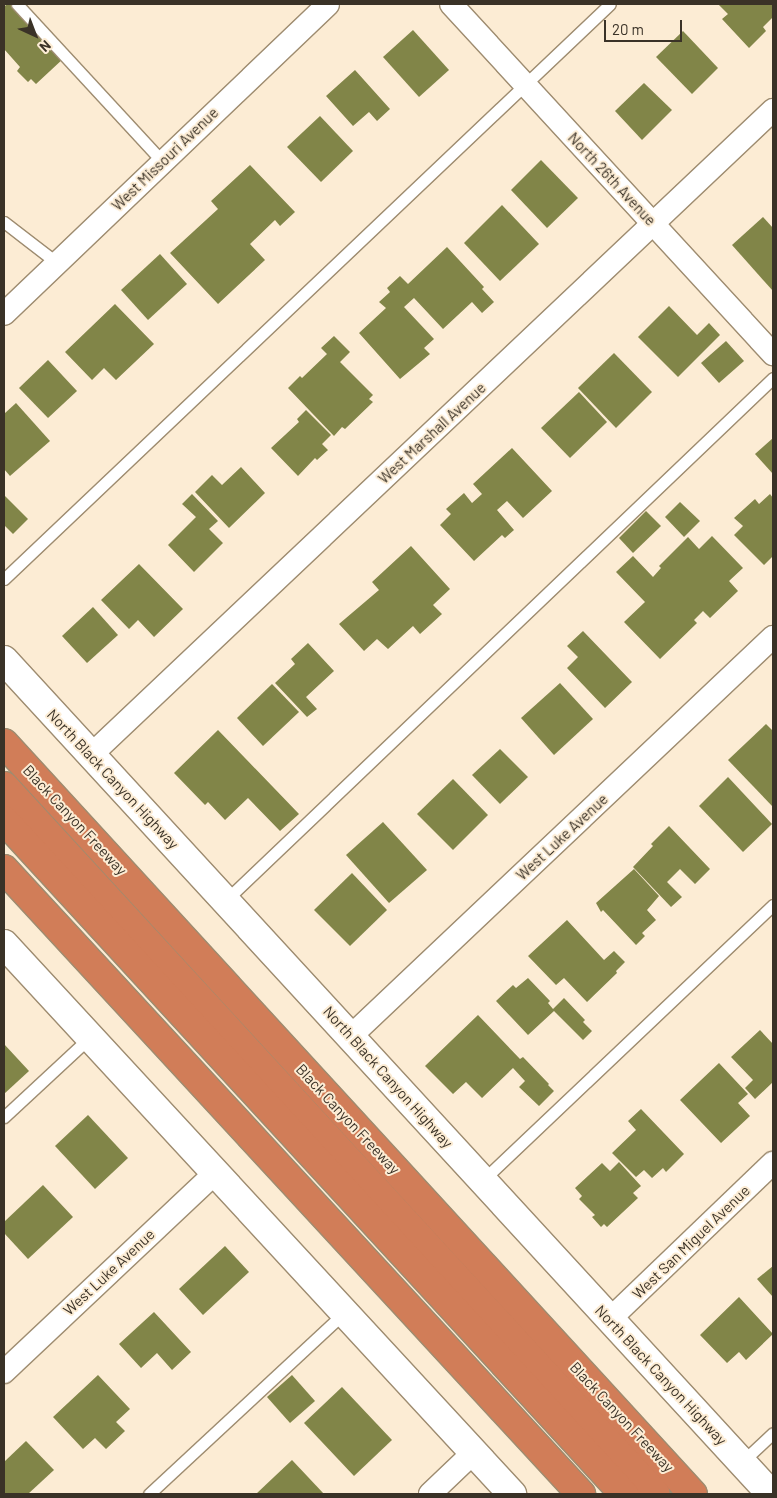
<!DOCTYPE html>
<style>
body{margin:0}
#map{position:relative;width:777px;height:1498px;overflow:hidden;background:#fcecd4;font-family:Barlow,sans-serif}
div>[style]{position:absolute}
.building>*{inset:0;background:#818548}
.roads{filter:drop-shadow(1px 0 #9e8c70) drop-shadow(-1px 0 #9e8c70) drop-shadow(0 1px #9e8c70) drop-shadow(0 -1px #9e8c70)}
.service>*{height:11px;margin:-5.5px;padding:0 5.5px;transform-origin:5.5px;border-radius:5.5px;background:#fff}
.minor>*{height:22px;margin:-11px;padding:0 11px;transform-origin:11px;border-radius:11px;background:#fff}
.secondary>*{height:28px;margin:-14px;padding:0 14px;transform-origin:14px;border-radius:14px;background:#fff}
.motorway>*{height:28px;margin:-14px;padding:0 14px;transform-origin:14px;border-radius:14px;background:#d17d58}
span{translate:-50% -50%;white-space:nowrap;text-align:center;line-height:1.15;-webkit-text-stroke:4px #fcecd4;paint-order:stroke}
.street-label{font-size:15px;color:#3a3227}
.frame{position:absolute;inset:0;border:5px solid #3a3227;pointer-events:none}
.north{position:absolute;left:10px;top:10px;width:50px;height:50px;-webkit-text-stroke:4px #fcecd4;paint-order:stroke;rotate:137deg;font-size:14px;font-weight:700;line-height:20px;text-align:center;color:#3a3227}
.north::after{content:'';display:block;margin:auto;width:18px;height:22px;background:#3a3227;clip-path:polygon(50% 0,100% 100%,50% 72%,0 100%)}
.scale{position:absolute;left:604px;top:20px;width:78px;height:22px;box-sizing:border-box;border:2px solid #3a3227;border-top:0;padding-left:6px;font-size:15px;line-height:18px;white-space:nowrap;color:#3a3227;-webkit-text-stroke:4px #fcecd4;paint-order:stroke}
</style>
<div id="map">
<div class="building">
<i style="clip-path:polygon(7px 4px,14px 4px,64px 58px,36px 84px,31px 79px,28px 82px,17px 71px,20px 67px,4px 49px,4px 7px)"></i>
<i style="clip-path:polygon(718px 4px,773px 4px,773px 17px,763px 27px,766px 31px,749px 48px,722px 19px,728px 14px)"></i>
<i style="clip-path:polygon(413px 30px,449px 70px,419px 97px,383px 57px)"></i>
<i style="clip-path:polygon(683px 31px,718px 68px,692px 94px,656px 57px)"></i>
<i style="clip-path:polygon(355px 70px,390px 109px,377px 121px,369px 112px,353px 126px,326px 96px)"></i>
<i style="clip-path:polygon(644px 83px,672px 110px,642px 140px,615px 111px)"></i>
<i style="clip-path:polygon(320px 116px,353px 151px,321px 182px,287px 147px)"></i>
<i style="clip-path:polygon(541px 160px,578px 198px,547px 228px,511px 190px)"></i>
<i style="clip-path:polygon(250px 165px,295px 212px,280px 226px,275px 220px,250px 244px,265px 260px,218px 304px,170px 253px,218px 209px,211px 201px)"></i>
<i style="clip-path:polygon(502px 205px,539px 244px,500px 281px,464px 243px)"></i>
<i style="clip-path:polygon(763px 217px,773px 228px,773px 291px,732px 245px)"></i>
<i style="clip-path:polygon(447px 247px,484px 287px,482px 289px,494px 302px,482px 313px,472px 302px,443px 329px,414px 298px,404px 307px,434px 339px,424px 348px,430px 354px,400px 379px,359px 333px,386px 308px,379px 302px,390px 292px,387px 288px,400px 276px,408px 284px)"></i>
<i style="clip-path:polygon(160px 254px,187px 284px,148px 320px,121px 290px)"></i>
<i style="clip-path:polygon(115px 304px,154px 344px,116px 380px,104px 368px,92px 380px,65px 352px)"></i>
<i style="clip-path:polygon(669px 306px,697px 335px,709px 323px,720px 335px,678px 377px,638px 337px)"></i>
<i style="clip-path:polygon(334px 336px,350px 352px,340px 362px,373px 395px,369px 399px,373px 402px,345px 429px,342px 427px,334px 436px,288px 388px,300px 376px,302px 378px,327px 354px,321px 348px)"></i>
<i style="clip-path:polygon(726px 341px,744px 361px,719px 383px,701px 363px)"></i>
<i style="clip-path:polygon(614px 353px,652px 392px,616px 428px,578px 388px)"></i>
<i style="clip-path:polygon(48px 360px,77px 391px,48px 418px,19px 388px)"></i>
<i style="clip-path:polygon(579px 392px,607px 422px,570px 458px,541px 428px)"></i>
<i style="clip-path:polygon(16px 403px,50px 441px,10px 476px,4px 469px,4px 414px)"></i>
<i style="clip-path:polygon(306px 410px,331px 435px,322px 444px,328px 450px,317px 460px,315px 458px,298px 476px,271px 448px,299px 422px,297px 419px)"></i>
<i style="clip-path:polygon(773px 438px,773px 474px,755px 454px)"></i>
<i style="clip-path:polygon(512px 448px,552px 491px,523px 518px,507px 501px,497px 510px,514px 530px,505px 538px,502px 535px,474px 561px,440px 525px,451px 514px,446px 509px,464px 493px,472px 503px,482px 494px,473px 484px)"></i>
<i style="clip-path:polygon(241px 467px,265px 493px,229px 528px,195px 492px,212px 475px,222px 485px)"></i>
<i style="clip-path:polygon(192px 494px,218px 521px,209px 529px,223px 543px,194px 572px,168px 545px,196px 517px,182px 504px)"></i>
<i style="clip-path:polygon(770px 494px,773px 498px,773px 556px,764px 565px,734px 535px,743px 526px,734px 518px,755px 499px,759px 504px)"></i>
<i style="clip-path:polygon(4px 495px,28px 519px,13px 534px,4px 525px)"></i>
<i style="clip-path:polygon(680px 502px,700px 521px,684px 537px,665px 517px)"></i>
<i style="clip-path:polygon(646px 511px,661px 526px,633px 553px,619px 538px)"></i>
<i style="clip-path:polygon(712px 536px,743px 568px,729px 581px,738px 591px,710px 618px,703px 611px,694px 620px,697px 623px,660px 659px,624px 622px,645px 602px,616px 572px,633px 556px,653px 577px,661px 568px,659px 566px,688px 537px,699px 549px)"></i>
<i style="clip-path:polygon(411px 546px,450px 589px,433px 605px,442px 614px,420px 634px,413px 626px,388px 649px,377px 639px,364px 651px,339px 624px,379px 590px,372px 582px)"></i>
<i style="clip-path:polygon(139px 564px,183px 609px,154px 637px,138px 620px,129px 629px,101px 600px)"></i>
<i style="clip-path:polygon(93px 607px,118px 635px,87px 663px,62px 636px)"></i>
<i style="clip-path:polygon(583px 631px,632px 682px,605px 708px,567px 668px,578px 657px,567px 646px)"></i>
<i style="clip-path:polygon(308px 643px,334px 671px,306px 697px,317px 709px,307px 717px,275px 683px,295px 664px,291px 659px)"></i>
<i style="clip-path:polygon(560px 683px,593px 719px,554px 755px,521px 718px)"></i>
<i style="clip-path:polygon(272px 684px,299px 712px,263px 746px,237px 718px)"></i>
<i style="clip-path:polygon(766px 724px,773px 731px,773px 807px,728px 760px)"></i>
<i style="clip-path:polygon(218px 730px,299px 814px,280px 831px,248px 798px,225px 820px,208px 802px,205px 805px,174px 773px)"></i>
<i style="clip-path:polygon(500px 749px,528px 777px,500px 804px,472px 775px)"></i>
<i style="clip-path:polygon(728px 777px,772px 824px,743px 852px,699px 806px)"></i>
<i style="clip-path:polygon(453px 779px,488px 815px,453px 850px,417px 814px)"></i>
<i style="clip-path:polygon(383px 822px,427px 870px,389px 903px,346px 855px)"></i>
<i style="clip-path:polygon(669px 826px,710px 869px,695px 884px,680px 869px,667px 882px,682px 897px,671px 907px,633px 867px,653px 846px,651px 844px)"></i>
<i style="clip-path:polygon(634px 869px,659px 896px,647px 910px,656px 920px,642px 933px,645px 936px,636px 945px,603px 910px,601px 912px,596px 903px)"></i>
<i style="clip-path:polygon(352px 873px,387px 910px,350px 946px,314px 910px)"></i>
<i style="clip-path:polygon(567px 920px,604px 960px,614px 951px,625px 962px,616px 971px,617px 973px,587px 1002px,564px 978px,556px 985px,528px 956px)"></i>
<i style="clip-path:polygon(528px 978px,550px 1001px,548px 1003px,553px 1009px,564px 998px,585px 1020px,583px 1022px,592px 1031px,583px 1040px,554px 1011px,528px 1035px,496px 1001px,513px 985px,516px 988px)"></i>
<i style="clip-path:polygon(478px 1015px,520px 1059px,523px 1057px,549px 1084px,548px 1085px,554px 1091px,539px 1106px,519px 1087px,525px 1081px,513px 1068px,482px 1098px,466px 1082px,453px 1094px,425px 1066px)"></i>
<i style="clip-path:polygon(760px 1030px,773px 1044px,773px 1082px,755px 1099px,745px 1088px,753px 1080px,731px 1057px)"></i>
<i style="clip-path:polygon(4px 1044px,29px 1071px,4px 1094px)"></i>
<i style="clip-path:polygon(719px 1063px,748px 1094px,738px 1103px,750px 1116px,721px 1143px,680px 1100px)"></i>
<i style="clip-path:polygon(641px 1109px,684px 1154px,666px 1172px,663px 1168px,652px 1178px,644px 1170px,636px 1177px,612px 1153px,636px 1130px,628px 1121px)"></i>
<i style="clip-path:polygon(88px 1115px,128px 1158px,95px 1189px,55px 1146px)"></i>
<i style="clip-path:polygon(619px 1162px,641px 1186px,633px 1193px,638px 1198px,607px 1227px,604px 1224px,601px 1227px,592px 1217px,595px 1215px,579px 1199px,582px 1196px,575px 1188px,602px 1163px,610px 1171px)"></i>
<i style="clip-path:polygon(43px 1185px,73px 1217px,28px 1259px,4px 1233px,4px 1222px)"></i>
<i style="clip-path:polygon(225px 1246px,249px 1272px,203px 1315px,179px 1289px)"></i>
<i style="clip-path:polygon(773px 1266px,773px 1297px,757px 1279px)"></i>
<i style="clip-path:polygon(739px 1297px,773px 1334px,746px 1360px,739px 1352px,727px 1363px,700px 1335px)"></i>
<i style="clip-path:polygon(154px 1312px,191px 1352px,172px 1370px,157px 1353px,141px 1368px,119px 1344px)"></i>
<i style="clip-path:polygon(98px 1375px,130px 1409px,116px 1422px,125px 1431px,106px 1449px,95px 1438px,83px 1449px,53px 1417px)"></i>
<i style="clip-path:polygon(292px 1375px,315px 1401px,290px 1423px,267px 1397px)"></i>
<i style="clip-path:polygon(342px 1387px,392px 1440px,354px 1476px,304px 1423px)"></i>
<i style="clip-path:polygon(26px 1441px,54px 1470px,28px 1494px,4px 1494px,4px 1462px)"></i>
<i style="clip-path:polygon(292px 1460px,324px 1494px,256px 1494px)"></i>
</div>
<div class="roads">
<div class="service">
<i style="left:17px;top:4px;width:214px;rotate:47.3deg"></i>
<i style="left:4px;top:222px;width:67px;rotate:37.7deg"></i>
<i style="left:4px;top:579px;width:835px;rotate:-43.5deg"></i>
<i style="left:226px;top:900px;width:756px;rotate:-43.66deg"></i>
<i style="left:4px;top:1117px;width:117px;rotate:-42.9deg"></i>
<i style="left:483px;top:1180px;width:400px;rotate:-43.5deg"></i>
<i style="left:742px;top:1462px;width:42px;rotate:-43.1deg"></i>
<i style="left:149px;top:1494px;width:266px;rotate:-42.9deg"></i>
</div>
<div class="minor">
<i style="left:451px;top:4px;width:476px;rotate:47.4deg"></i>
<i style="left:4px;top:314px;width:448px;rotate:-43.7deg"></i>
<i style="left:91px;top:755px;width:939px;rotate:-43.4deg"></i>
<i style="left:351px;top:1036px;width:581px;rotate:-43.4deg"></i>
<i style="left:609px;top:1320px;width:227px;rotate:-43.8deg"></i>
<i style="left:4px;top:1372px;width:290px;rotate:-43.3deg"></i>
<i style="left:430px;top:1494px;width:59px;rotate:-43.6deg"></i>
</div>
<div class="secondary">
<i style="left:4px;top:660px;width:1133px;rotate:47.4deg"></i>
<i style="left:4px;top:944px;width:749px;rotate:47.27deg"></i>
</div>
<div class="motorway">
<i style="left:4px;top:743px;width:1019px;rotate:47.47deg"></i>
<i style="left:4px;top:786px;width:962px;rotate:47.36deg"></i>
<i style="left:4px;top:820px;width:916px;rotate:47.39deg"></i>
<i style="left:4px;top:869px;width:851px;rotate:47.29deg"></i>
</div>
</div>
<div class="street-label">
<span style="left:165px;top:159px;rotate:-44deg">West Missouri Avenue</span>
<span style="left:612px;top:179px;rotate:47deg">North 26th Avenue</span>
<span style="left:432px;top:433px;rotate:-43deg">West Marshall Avenue</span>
<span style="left:113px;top:779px;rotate:47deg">North Black Canyon Highway</span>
<span style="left:75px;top:820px;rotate:47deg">Black Canyon Freeway</span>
<span style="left:562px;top:837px;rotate:-43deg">West Luke Avenue</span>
<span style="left:388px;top:1077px;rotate:48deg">North Black Canyon Highway</span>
<span style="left:348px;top:1119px;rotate:47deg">Black Canyon Freeway</span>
<span style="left:691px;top:1242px;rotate:-44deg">West San Miguel Avenue</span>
<span style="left:109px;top:1272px;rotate:-43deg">West Luke Avenue</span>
<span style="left:661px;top:1375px;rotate:47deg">North Black Canyon Highway</span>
<span style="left:622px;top:1417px;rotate:47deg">Black Canyon Freeway</span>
</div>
<div class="frame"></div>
<div class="north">N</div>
<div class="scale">20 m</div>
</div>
